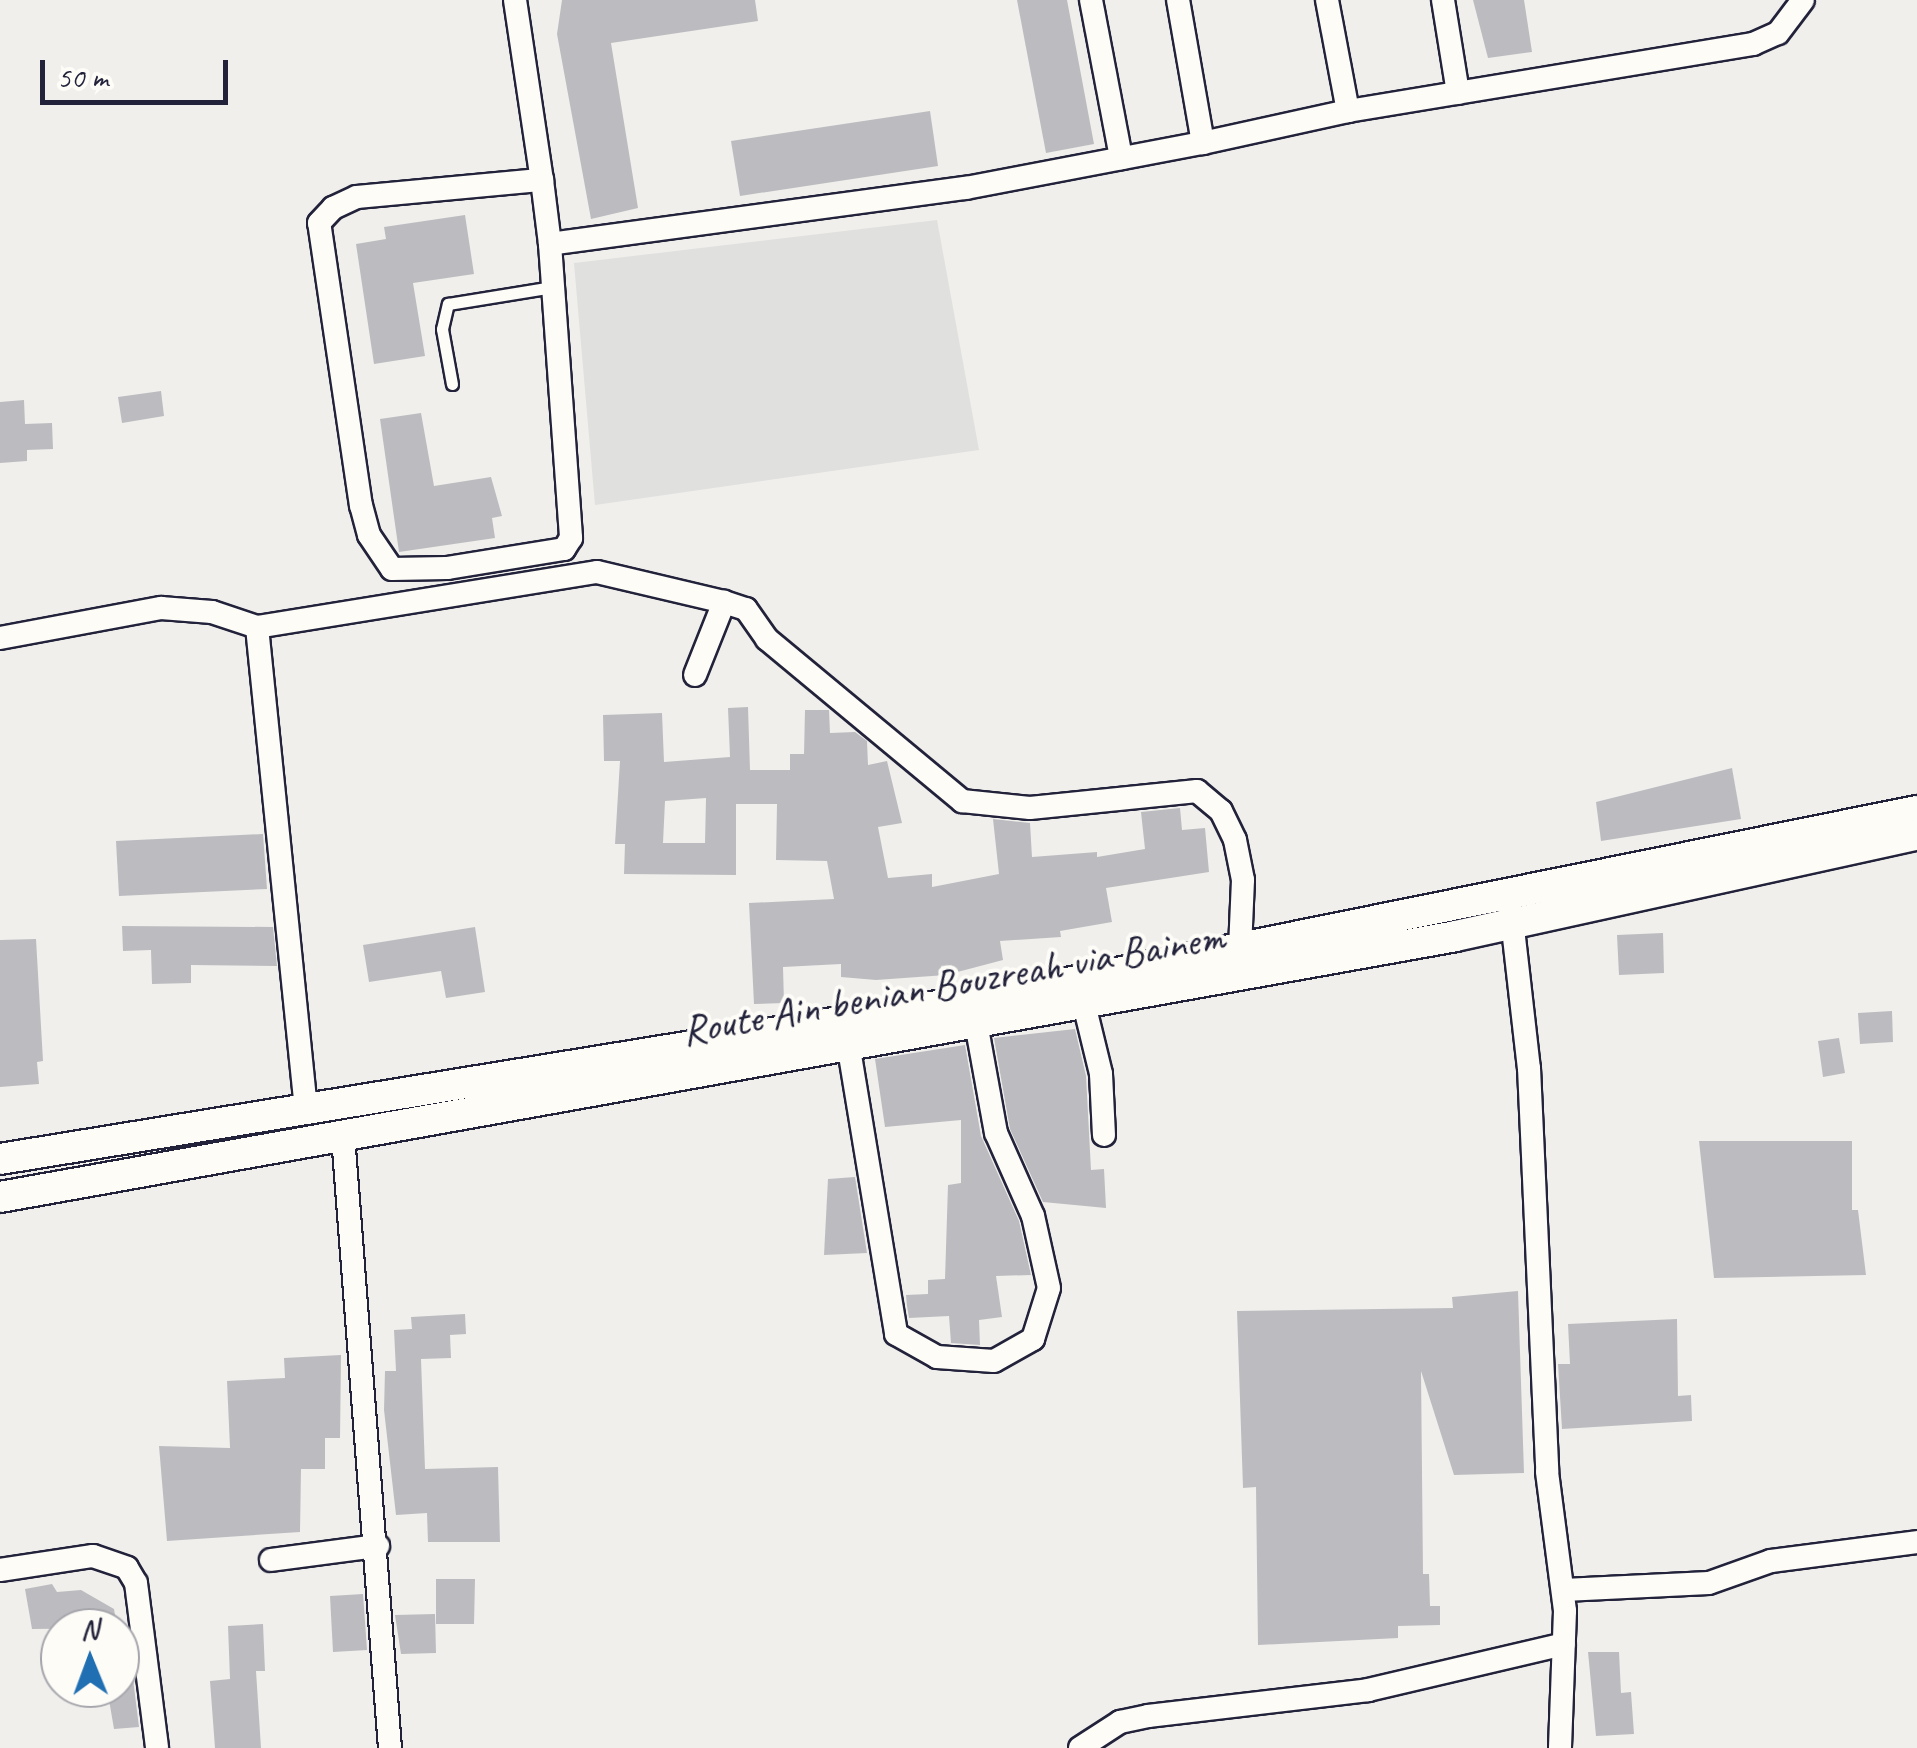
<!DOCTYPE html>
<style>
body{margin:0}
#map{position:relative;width:1917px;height:1748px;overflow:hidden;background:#f0efec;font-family:Caveat,sans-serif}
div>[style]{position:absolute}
.built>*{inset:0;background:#e0e0df}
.building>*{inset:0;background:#bcbcc0}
.roads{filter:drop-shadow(2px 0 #22223b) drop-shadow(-2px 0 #22223b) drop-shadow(0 2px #22223b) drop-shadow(0 -2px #22223b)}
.lane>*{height:11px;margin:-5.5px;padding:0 5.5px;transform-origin:5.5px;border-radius:5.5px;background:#fdfcf7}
.street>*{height:22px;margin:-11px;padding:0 11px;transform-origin:11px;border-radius:11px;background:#fdfcf7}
.secondary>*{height:30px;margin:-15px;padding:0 15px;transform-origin:15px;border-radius:15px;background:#fdfcf7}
span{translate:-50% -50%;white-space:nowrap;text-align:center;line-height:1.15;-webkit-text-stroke:8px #fdfcf7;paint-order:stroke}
.street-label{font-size:42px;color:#22223b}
.north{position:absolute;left:40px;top:1608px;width:100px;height:100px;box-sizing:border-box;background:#fdfcf7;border:2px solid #a5a5ac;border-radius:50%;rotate:359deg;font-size:28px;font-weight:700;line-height:40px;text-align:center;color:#22223b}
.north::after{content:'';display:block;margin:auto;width:35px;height:45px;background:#1f6fb2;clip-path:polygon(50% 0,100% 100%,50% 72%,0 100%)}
.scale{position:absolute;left:40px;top:60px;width:188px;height:45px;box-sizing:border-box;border:5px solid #22223b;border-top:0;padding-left:12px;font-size:30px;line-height:35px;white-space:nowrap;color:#22223b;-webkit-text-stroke:8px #fdfcf7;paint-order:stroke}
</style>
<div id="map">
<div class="built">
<i style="clip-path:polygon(937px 220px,979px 450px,595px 505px,574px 263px)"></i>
</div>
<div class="building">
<i style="clip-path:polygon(562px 0,755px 0,758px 21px,611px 43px,638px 208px,591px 219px,557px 34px)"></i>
<i style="clip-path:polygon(1017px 0,1067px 0,1094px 144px,1046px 153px)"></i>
<i style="clip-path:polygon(1473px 0,1524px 0,1532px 52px,1488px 58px)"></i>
<i style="clip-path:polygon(930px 111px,938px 166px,740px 196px,731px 141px)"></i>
<i style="clip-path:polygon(465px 215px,474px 274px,413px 283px,425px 356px,374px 364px,356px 244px,386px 239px,384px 227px)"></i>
<i style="clip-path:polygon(161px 391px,164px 416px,122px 423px,118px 397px)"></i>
<i style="clip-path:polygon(24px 400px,25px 424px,52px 423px,53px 449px,27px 450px,27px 461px,0 463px,0 402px)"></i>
<i style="clip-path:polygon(421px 413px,434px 486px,491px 477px,502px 516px,492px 518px,495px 538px,399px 552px,380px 419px)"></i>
<i style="clip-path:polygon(evenodd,748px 707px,750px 770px,790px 770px,790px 754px,804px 754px,805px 710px,829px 710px,830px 733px,855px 732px,867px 741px,868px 765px,887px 761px,902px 823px,878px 827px,888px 878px,932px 874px,932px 887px,999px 874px,993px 819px,1030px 823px,1032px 857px,1097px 852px,1097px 857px,1145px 849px,1141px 812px,1180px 808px,1182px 830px,1205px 828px,1209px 872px,1106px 888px,1112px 922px,1060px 931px,1061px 937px,1000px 941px,1003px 960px,946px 975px,876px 980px,841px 977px,841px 964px,783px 967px,784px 1003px,754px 1004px,749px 903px,834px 899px,827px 861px,776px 860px,777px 804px,736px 804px,736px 875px,624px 874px,625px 844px,615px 844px,620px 761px,604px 761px,603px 715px,662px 713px,664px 762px,730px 757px,728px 708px,748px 707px,706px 798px,705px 843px,663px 843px,665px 801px,706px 798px)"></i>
<i style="clip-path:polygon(1732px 768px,1741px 819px,1601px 841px,1596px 802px)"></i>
<i style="clip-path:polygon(263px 834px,267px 889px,119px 896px,116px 841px)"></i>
<i style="clip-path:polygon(122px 926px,273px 927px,277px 966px,191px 965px,191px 983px,152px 984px,151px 950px,123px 951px)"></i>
<i style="clip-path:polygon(475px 927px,485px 992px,446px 998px,441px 971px,369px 982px,363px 945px)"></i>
<i style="clip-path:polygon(1663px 933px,1664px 973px,1619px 975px,1617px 935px)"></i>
<i style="clip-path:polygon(36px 939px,43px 1061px,37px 1062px,39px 1084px,0 1087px,0 940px)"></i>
<i style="clip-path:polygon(1892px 1011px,1893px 1042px,1860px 1044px,1858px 1013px)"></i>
<i style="clip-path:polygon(1075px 1029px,1086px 1076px,1091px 1170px,1104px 1169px,1106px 1208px,1043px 1202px,1010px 1129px,994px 1038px)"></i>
<i style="clip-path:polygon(1839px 1038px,1845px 1073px,1823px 1077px,1818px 1041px)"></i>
<i style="clip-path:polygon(965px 1045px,981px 1136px,1019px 1221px,1031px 1275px,996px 1276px,1002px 1317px,979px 1320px,980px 1345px,951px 1343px,949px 1316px,909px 1318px,907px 1306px,906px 1295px,928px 1294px,928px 1280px,945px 1279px,948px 1185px,961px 1183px,961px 1120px,885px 1127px,875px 1059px)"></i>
<i style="clip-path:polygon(1699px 1141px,1852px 1141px,1852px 1210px,1858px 1210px,1866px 1275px,1714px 1278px)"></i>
<i style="clip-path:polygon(855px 1177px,867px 1253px,824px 1255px,828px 1179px)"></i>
<i style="clip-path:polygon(1518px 1291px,1524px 1473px,1454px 1475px,1421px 1371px,1423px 1574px,1429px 1574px,1430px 1606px,1440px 1606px,1440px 1625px,1398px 1626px,1398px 1638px,1258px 1645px,1256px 1487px,1243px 1488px,1237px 1311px,1453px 1308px,1452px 1297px)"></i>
<i style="clip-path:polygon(465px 1314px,466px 1334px,450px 1335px,451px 1358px,421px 1359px,425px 1469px,498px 1467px,500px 1542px,428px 1542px,427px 1513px,396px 1515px,384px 1410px,385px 1371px,396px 1371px,394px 1330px,412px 1329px,411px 1317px)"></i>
<i style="clip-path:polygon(1677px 1319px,1678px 1396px,1691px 1395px,1692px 1421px,1562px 1429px,1558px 1364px,1570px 1364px,1568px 1324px)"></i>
<i style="clip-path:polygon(341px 1355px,340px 1438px,325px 1438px,325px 1469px,301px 1469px,300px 1532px,167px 1541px,159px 1446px,230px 1448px,227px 1381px,285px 1378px,284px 1358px)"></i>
<i style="clip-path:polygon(436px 1579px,475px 1579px,474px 1624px,436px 1624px)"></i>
<i style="clip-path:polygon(52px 1584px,57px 1592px,81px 1590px,114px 1609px,117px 1628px,32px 1629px,25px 1589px)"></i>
<i style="clip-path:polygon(363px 1594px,367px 1650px,333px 1652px,330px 1596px)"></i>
<i style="clip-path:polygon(435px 1614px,436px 1653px,401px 1654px,395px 1615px)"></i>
<i style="clip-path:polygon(126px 1623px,139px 1727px,114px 1729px,107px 1688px,120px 1688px,120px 1624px)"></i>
<i style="clip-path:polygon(263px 1624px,265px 1671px,256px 1671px,261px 1748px,215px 1748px,210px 1681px,230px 1679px,228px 1626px)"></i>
<i style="clip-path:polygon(1588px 1652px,1619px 1652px,1621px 1693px,1631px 1692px,1634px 1734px,1596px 1736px)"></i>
</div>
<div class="roads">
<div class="lane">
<i style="left:452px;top:384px;width:56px;rotate:-100.3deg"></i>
<i style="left:442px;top:329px;width:26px;rotate:-77deg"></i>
<i style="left:448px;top:304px;width:106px;rotate:-9.2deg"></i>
</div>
<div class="street">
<i style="left:515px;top:0;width:182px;rotate:81.5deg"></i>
<i style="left:542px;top:180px;width:64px;rotate:82.9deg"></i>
<i style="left:550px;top:244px;width:295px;rotate:85.9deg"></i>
<i style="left:571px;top:538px;width:13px;rotate:122deg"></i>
<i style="left:564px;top:549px;width:119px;rotate:170.8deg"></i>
<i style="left:447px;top:568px;width:55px;rotate:179deg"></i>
<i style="left:392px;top:569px;width:41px;rotate:-124.1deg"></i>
<i style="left:369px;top:535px;width:30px;rotate:-105deg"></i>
<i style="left:361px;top:506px;width:286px;rotate:-98.4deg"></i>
<i style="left:319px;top:223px;width:21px;rotate:-47deg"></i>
<i style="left:333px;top:208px;width:26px;rotate:-25deg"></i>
<i style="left:357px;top:197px;width:186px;rotate:-5.3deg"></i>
<i style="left:1091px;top:0;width:161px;rotate:79.2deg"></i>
<i style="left:1327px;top:0;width:113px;rotate:79.3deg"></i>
<i style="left:1443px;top:0;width:94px;rotate:80.8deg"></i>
<i style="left:1203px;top:143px;width:148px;rotate:-12.4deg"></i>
<i style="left:1348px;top:111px;width:411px;rotate:-9.4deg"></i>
<i style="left:1753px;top:44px;width:27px;rotate:-24deg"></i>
<i style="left:1778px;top:33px;width:41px;rotate:-52.9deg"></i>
<i style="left:550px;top:244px;width:420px;rotate:-7.7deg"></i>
<i style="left:966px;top:188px;width:241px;rotate:-10.8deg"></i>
<i style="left:1203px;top:143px;width:145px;rotate:-99.9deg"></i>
<i style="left:257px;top:627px;width:344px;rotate:-9.2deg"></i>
<i style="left:597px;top:572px;width:130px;rotate:13.3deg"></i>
<i style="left:0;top:638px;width:164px;rotate:-10.6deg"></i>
<i style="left:161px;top:608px;width:51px;rotate:4.5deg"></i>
<i style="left:212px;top:612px;width:47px;rotate:18.4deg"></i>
<i style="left:257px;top:627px;width:481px;rotate:84.2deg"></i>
<i style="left:695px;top:675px;width:79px;rotate:-68.3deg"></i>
<i style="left:724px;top:602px;width:23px;rotate:18deg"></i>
<i style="left:746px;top:609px;width:37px;rotate:55deg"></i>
<i style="left:767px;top:639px;width:254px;rotate:39.7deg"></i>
<i style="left:962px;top:801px;width:68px;rotate:5.9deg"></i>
<i style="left:1030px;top:808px;width:168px;rotate:-5.8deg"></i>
<i style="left:1197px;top:791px;width:31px;rotate:40deg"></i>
<i style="left:1221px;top:811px;width:32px;rotate:64deg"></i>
<i style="left:1235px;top:840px;width:41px;rotate:78.7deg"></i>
<i style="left:1243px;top:880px;width:69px;rotate:92.5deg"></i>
<i style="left:1511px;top:911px;width:158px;rotate:83.5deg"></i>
<i style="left:1529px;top:1068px;width:404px;rotate:87.4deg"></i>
<i style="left:1547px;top:1472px;width:140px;rotate:82.6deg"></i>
<i style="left:1565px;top:1611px;width:137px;rotate:92.1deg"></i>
<i style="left:1084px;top:1004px;width:72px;rotate:76.3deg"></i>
<i style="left:1101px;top:1074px;width:61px;rotate:87.2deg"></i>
<i style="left:846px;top:1031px;width:307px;rotate:80.6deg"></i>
<i style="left:896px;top:1334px;width:47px;rotate:29.3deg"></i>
<i style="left:937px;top:1357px;width:57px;rotate:4deg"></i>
<i style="left:994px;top:1361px;width:45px;rotate:-29.4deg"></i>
<i style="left:1033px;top:1339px;width:53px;rotate:-72.6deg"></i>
<i style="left:1049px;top:1288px;width:74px;rotate:-102.5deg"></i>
<i style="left:1033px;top:1216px;width:91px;rotate:-114deg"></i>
<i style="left:996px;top:1133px;width:112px;rotate:-100.3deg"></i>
<i style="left:343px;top:1136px;width:614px;rotate:85.61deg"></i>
<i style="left:271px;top:1560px;width:108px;rotate:-7.5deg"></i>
<i style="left:0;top:1570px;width:94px;rotate:-8.6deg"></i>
<i style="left:93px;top:1556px;width:36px;rotate:19deg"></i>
<i style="left:127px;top:1568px;width:17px;rotate:59deg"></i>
<i style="left:136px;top:1583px;width:166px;rotate:82.7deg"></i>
<i style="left:1564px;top:1590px;width:145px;rotate:-2.8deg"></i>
<i style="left:1709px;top:1583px;width:66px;rotate:-19.5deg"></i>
<i style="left:1771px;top:1561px;width:147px;rotate:-7.4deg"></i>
<i style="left:1080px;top:1748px;width:48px;rotate:-33deg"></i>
<i style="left:1120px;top:1722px;width:29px;rotate:-12deg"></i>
<i style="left:1148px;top:1716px;width:222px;rotate:-6.7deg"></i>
<i style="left:1368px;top:1690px;width:201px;rotate:-13.2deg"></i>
</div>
<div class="secondary">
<i style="left:0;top:1159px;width:1037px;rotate:-9.27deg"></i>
<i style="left:1023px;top:992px;width:912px;rotate:-11.45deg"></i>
<i style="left:0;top:1197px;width:1479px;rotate:-10.16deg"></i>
<i style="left:1456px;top:936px;width:472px;rotate:-12.4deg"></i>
</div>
</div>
<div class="street-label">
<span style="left:953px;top:984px;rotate:-10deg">Route Ain benian Bouzreah via Bainem</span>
</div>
<div class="north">N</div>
<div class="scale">50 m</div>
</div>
